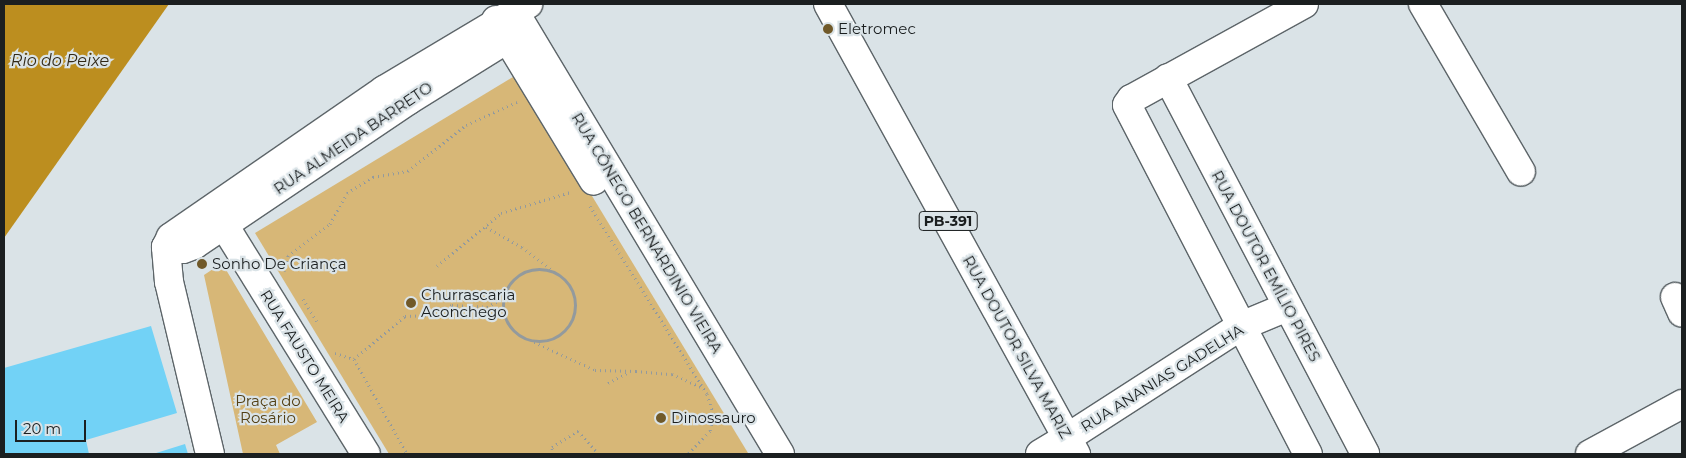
<!DOCTYPE html>
<meta charset="utf-8">
<style>
body{margin:0}
#map{position:relative;width:1686px;height:458px;overflow:hidden;background:#dae3e7;font-family:Montserrat,sans-serif}
div>[style]{position:absolute}
.green>*{inset:0;background:#d7b777}
.water>*{inset:0;background:#bc8e1f}
.building>*{inset:0;background:#72d2f6}
.path>*{height:3px;margin-top:-1.5px;transform-origin:0;background:repeating-linear-gradient(90deg,#939a9d 0 1px,transparent 0 5px)}
.path>.ring{margin:-1.5px;padding:0;box-sizing:content-box;background:none;border:3px solid #939a9d;border-radius:50%}
.roads{filter:drop-shadow(1px 0 #5d6569) drop-shadow(-1px 0 #5d6569) drop-shadow(0 1px #5d6569) drop-shadow(0 -1px #5d6569)}
.minor>*{height:28px;margin:-14px;padding:0 14px;transform-origin:14px;border-radius:14px;background:#fff}
.major>*{height:28px;margin:-14px;padding:0 14px;transform-origin:14px;border-radius:14px;background:#fff}
.dots>*{width:14px;height:14px;translate:-50% -50%;box-sizing:border-box;border:2px solid #dae3e7;border-radius:50%}
span{translate:-50% -50%;white-space:nowrap;text-align:center;line-height:1.15;-webkit-text-stroke:4.5px #dae3e7;paint-order:stroke}
.shield-label span{padding:1px 4px;background:#dae3e7;border:1px solid;border-radius:4px;-webkit-text-stroke-width:0}
.shield-label{font-size:14px;color:#1b1f20;font-weight:700}
.poi-label{font-size:15px;color:#1b1f20}
.left{translate:0 -50%;text-align:left}
.street-label{font-size:15px;color:#1b1f20}
.park-label{font-size:15px;color:#534016}
.water-label{font-size:16px;color:#312817;font-style:italic}
.frame{position:absolute;inset:0;border:5px solid #1b1f20;pointer-events:none}
.scale{position:absolute;left:15px;top:420px;width:71px;height:22px;box-sizing:border-box;border:2px solid #1b1f20;border-top:0;padding-left:6px;font-size:15px;line-height:18px;white-space:nowrap;color:#1b1f20;-webkit-text-stroke:4px #dae3e7;paint-order:stroke}
</style>
<div id="map">
<div class="green">
<i style="clip-path:polygon(518px 74px,748px 453px,389px 454px,255px 233px)"></i>
<i style="clip-path:polygon(222px 263px,317px 422px,276px 445px,280px 454px,243px 454px,204px 275px)"></i>
</div>
<div class="water">
<i style="clip-path:polygon(4px 4px,169px 4px,4px 238px)"></i>
</div>
<div class="building">
<i style="clip-path:polygon(151px 326px,177px 413px,86px 440px,89px 454px,4px 454px,4px 368px)"></i>
<i style="clip-path:polygon(185px 444px,188px 454px,153px 454px)"></i>
</div>
<div class="path">
<i style="left:590px;top:206px;width:221px;rotate:58.1deg"></i>
<i style="left:707px;top:394px;width:22px;rotate:72deg"></i>
<i style="left:714px;top:415px;width:16px;rotate:104deg"></i>
<i style="left:710px;top:431px;width:32px;rotate:134deg"></i>
<i style="left:486px;top:227px;width:41px;rotate:29.1deg"></i>
<i style="left:522px;top:247px;width:38px;rotate:37deg"></i>
<i style="left:437px;top:266px;width:83px;rotate:-39.6deg"></i>
<i style="left:501px;top:213px;width:73px;rotate:-16.7deg"></i>
<i class="ring" style="left:503px;top:269px;width:69px;height:69px"></i>
<i style="left:284px;top:271px;width:16px;rotate:-75deg"></i>
<i style="left:288px;top:256px;width:53px;rotate:-37.3deg"></i>
<i style="left:330px;top:224px;width:35px;rotate:-61deg"></i>
<i style="left:347px;top:193px;width:31px;rotate:-32deg"></i>
<i style="left:373px;top:177px;width:36px;rotate:-10deg"></i>
<i style="left:408px;top:171px;width:74px;rotate:-38.4deg"></i>
<i style="left:466px;top:125px;width:56px;rotate:-24.3deg"></i>
<i style="left:303px;top:299px;width:26px;rotate:58deg"></i>
<i style="left:534px;top:342px;width:67px;rotate:24.7deg"></i>
<i style="left:595px;top:370px;width:42px;rotate:1.4deg"></i>
<i style="left:335px;top:353px;width:20px;rotate:18deg"></i>
<i style="left:354px;top:359px;width:109px;rotate:60.8deg"></i>
<i style="left:354px;top:359px;width:67px;rotate:-40.1deg"></i>
<i style="left:405px;top:316px;width:28px;rotate:-2deg"></i>
<i style="left:433px;top:315px;width:21px;rotate:-28deg"></i>
<i style="left:452px;top:305px;width:35px;rotate:3deg"></i>
<i style="left:487px;top:307px;width:18px;rotate:-29deg"></i>
<i style="left:636px;top:371px;width:36px;rotate:5deg"></i>
<i style="left:672px;top:374px;width:32px;rotate:24deg"></i>
<i style="left:608px;top:383px;width:21px;rotate:-28deg"></i>
<i style="left:553px;top:454px;width:7px;rotate:-98deg"></i>
<i style="left:552px;top:447px;width:31px;rotate:-32deg"></i>
<i style="left:578px;top:431px;width:31px;rotate:48deg"></i>
</div>
<div class="roads">
<div class="minor">
<i style="left:1304px;top:4px;width:197px;rotate:151.2deg"></i>
<i style="left:1131px;top:99px;width:7px;rotate:124deg"></i>
<i style="left:1127px;top:105px;width:393px;rotate:62.6deg"></i>
<i style="left:1423px;top:4px;width:194px;rotate:59.7deg"></i>
<i style="left:514px;top:11px;width:517px;rotate:59.02deg"></i>
<i style="left:496px;top:20px;width:188px;rotate:58.7deg"></i>
<i style="left:1168px;top:78px;width:424px;rotate:62.3deg"></i>
<i style="left:214px;top:209px;width:288px;rotate:58.2deg"></i>
<i style="left:166px;top:247px;width:17px;rotate:7deg"></i>
<i style="left:183px;top:249px;width:12px;rotate:-20deg"></i>
<i style="left:194px;top:245px;width:259px;rotate:-34deg"></i>
<i style="left:409px;top:100px;width:134px;rotate:-31.9deg"></i>
<i style="left:1675px;top:297px;width:17px;rotate:66deg"></i>
<i style="left:1067px;top:438px;width:205px;rotate:-32.8deg"></i>
<i style="left:1239px;top:327px;width:52px;rotate:-22.6deg"></i>
<i style="left:210px;top:454px;width:177px;rotate:-103.4deg"></i>
<i style="left:169px;top:282px;width:35px;rotate:-95deg"></i>
<i style="left:166px;top:247px;width:11px;rotate:-63deg"></i>
<i style="left:171px;top:237px;width:259px;rotate:-34.6deg"></i>
<i style="left:384px;top:90px;width:168px;rotate:-30.8deg"></i>
<i style="left:1590px;top:454px;width:105px;rotate:-28.5deg"></i>
</div>
<div class="major">
<i style="left:828px;top:4px;width:514px;rotate:61.14deg"></i>
<i style="left:1040px;top:454px;width:31px;rotate:-31deg"></i>
</div>
</div>
<div class="dots">
<i style="left:828px;top:29px;background:#705929"></i>
<i style="left:202px;top:264px;background:#705929"></i>
<i style="left:411px;top:303px;background:#705929"></i>
<i style="left:661px;top:418px;background:#705929"></i>
</div>
<div class="shield-label">
<span style="left:948px;top:221px">PB-391</span>
</div>
<div class="poi-label">
<span class="left" style="left:838px;top:29px">Eletromec</span>
<span class="left" style="left:212px;top:264px">Sonho De Criança</span>
<span class="left" style="left:421px;top:303px">Churrascaria<br>Aconchego</span>
<span class="left" style="left:671px;top:418px">Dinossauro</span>
</div>
<div class="street-label">
<span style="left:353px;top:138px;rotate:-34deg">RUA ALMEIDA BARRETO</span>
<span style="left:647px;top:233px;rotate:59deg">RUA CÔNEGO BERNARDINIO VIEIRA</span>
<span style="left:1266px;top:266px;rotate:62deg">RUA DOUTOR EMÍLIO PIRES</span>
<span style="left:1017px;top:347px;rotate:61deg">RUA DOUTOR SILVA MARIZ</span>
<span style="left:305px;top:356px;rotate:58deg">RUA FAUSTO MEIRA</span>
<span style="left:1162px;top:378px;rotate:-32deg">RUA ANANIAS GADELHA</span>
</div>
<div class="park-label">
<span style="left:268px;top:409px">Praça do<br>Rosário</span>
</div>
<div class="water-label">
<span style="left:60px;top:61px">Rio do Peixe</span>
</div>
<div class="frame"></div>
<div class="scale">20 m</div>
</div>
